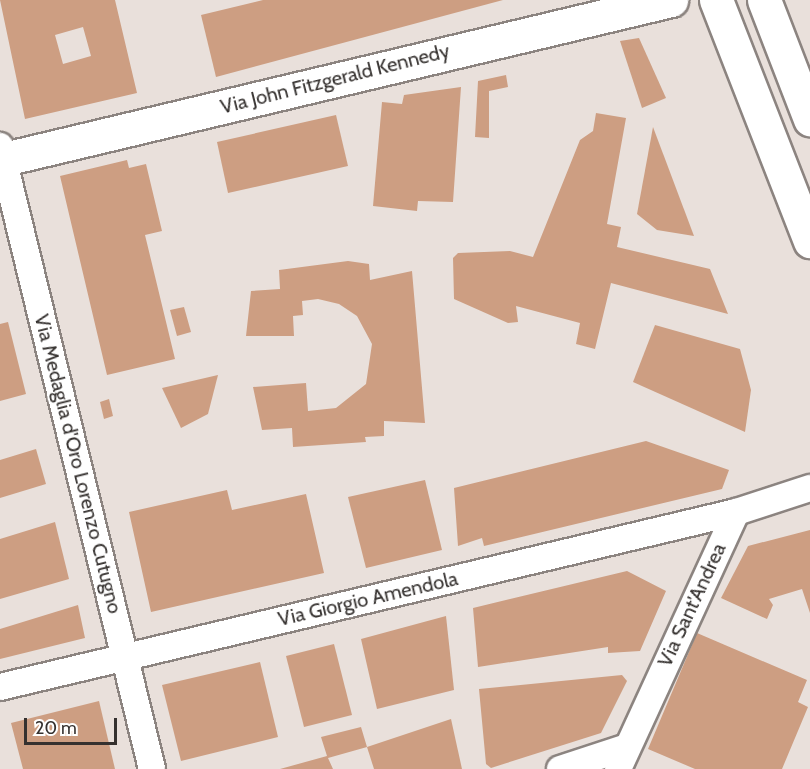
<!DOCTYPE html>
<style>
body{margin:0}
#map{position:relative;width:810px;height:769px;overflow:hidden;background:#e9e0db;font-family:Cabin,sans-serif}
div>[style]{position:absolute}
.building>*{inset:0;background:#cd9e82}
.roads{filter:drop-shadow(2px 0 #8c8480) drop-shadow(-2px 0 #8c8480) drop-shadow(0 2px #8c8480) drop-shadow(0 -2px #8c8480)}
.street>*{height:26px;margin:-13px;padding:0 13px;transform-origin:13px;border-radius:13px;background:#fff}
.secondary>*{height:33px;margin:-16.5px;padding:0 16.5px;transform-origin:16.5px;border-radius:16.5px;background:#fff}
.primary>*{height:33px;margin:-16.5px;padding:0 16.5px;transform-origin:16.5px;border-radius:16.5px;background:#fff}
span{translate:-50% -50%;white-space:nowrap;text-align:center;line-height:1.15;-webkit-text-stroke:4.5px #fff;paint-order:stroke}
.street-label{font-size:20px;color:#35312f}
.scale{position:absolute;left:24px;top:718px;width:93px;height:27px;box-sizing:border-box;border:3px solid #35312f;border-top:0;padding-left:8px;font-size:18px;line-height:21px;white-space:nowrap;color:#35312f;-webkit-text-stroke:4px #fff;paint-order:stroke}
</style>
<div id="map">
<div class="building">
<i style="clip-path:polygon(evenodd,0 0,115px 0,137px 93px,25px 119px,0 0,83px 27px,91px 56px,63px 64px,55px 35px,83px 27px)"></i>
<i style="clip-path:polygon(263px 0,503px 0,216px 77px,201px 15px)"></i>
<i style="clip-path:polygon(639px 38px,666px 98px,642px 108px,620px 41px)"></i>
<i style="clip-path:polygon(506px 75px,508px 87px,489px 91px,489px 138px,475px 137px,478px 81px)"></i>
<i style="clip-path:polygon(461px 87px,453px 202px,418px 201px,417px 211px,373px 206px,382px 102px,402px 104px,404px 95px)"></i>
<i style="clip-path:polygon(596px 113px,626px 118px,607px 224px,621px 227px,617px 247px,710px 269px,728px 314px,611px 283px,595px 349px,576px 344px,580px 323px,516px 306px,518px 322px,508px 323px,454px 299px,453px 258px,458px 253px,510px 251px,533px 257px,580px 140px,593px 131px)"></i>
<i style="clip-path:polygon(336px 115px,348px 166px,228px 193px,217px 142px)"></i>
<i style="clip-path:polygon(653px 127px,694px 236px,657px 230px,637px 214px)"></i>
<i style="clip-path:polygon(127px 160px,129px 168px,146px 164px,162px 231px,145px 235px,175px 359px,107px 375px,60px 176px)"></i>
<i style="clip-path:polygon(348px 261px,369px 264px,370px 280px,412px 271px,425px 423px,384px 421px,384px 436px,365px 437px,366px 442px,293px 447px,292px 428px,262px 430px,253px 387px,306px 383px,308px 411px,336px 408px,366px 384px,372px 344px,357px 316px,339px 304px,318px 299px,302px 301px,303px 315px,293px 316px,294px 336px,246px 336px,251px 291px,280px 289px,279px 270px)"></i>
<i style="clip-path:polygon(184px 307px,191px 332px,177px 336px,170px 310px)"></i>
<i style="clip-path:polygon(8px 322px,26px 394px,0 401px,0 324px)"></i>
<i style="clip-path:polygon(655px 325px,740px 349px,751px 390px,745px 432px,633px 382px)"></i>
<i style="clip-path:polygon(218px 375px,208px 414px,181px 428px,162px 388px)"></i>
<i style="clip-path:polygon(109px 399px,113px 416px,104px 419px,100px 402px)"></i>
<i style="clip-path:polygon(646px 441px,729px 470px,722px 489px,484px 546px,482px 538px,458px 546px,454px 488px)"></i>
<i style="clip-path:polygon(36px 449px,46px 484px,0 498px,0 460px)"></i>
<i style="clip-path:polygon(425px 480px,442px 550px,366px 568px,348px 497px)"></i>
<i style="clip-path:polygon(227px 490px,232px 510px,306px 494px,324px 573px,151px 612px,129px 512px)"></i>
<i style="clip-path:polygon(55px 522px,69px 579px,0 599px,0 539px)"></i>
<i style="clip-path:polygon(810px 530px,810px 613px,802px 589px,769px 599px,773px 605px,767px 619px,721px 598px,748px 546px)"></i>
<i style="clip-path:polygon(627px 571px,666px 591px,640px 651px,608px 653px,608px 647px,478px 667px,473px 608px)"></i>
<i style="clip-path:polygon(78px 605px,85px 638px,0 659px,0 629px)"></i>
<i style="clip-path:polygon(446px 616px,454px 690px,377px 709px,361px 639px)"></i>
<i style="clip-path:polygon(697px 633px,807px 680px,798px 702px,808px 707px,782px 769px,695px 769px,648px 749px)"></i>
<i style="clip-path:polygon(334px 644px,352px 715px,304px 727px,286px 656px)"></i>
<i style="clip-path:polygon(260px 662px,278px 737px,181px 761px,162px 685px)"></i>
<i style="clip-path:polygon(622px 675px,627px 681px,601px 733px,491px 768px,486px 764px,479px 689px)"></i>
<i style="clip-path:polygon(99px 701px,115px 769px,23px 769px,11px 723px)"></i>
<i style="clip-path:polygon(451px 719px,462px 769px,374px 769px,367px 747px)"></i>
<i style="clip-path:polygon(361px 727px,367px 747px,328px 758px,333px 769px,280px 769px,327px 756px,321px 737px)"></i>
</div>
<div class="roads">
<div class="street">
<i style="left:0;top:146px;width:641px;rotate:76.29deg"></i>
<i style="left:0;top:687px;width:757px;rotate:-13.37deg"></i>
<i style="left:736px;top:512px;width:78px;rotate:-18deg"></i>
<i style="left:560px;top:769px;width:67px;rotate:-18.2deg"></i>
<i style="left:618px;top:769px;width:283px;rotate:-65.3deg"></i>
</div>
<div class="secondary">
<i style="left:716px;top:0;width:259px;rotate:68.7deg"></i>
<i style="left:764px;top:0;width:128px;rotate:68.9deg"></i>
</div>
<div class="primary">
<i style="left:0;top:160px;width:690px;rotate:-13.41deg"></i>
</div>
</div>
<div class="street-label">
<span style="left:335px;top:79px;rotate:-14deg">Via John Fitzgerald Kennedy</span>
<span style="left:78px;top:464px;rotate:76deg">Via Medaglia d'Oro Lorenzo Cutugno</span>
<span style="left:368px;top:599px;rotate:-13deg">Via Giorgio Amendola</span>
<span style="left:692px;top:605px;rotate:-65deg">Via Sant'Andrea</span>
</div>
<div class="scale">20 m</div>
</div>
